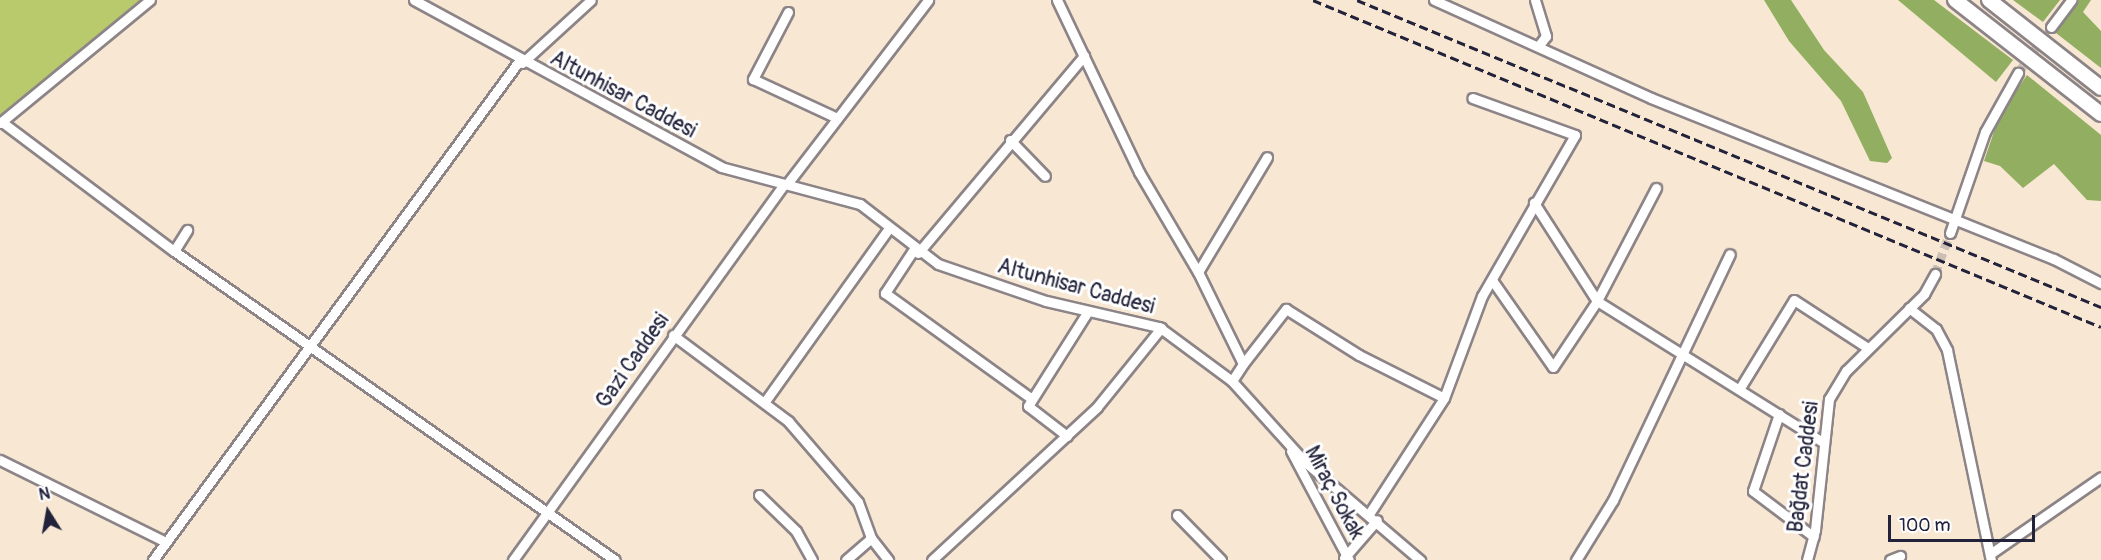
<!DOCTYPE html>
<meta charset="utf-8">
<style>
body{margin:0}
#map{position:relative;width:2101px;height:560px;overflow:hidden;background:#f7e7d3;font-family:Pangolin,sans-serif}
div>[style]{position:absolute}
.green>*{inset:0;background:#b9ca6d}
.forest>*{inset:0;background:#92ae60}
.minor-tunnel>*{height:9px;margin-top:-4.5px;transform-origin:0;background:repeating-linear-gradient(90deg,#ccc0b5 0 9px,transparent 0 13.5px)}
.roads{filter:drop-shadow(2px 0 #8c8487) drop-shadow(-2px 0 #8c8487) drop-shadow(0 2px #8c8487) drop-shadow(0 -2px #8c8487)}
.minor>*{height:9px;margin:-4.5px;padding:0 4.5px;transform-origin:4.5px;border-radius:4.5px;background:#fff}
.highway>*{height:14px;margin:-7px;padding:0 7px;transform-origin:7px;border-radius:7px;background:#fff}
.rail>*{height:3px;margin-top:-1.5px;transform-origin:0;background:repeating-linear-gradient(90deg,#22223b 0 9px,transparent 0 13.5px)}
span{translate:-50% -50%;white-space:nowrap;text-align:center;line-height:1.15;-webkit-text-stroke:6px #fff;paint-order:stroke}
.street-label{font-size:21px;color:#22223b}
.north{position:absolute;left:18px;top:482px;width:60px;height:60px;-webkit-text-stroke:4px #fff;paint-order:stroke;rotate:349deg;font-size:16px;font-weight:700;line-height:24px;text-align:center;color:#22223b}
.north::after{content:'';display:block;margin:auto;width:21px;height:27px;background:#22223b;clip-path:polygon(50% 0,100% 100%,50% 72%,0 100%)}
.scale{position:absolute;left:1888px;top:515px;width:147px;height:27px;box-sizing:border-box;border:3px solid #22223b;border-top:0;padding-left:8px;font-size:18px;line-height:21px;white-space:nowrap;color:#22223b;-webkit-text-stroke:4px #fff;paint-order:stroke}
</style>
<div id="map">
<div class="green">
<i style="clip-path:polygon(0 0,140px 0,0 117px)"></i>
</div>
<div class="forest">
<i style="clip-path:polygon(1764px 0,1791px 0,1824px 50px,1863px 92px,1892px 158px,1887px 163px,1870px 161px,1841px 101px,1789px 41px)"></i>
<i style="clip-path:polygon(1898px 0,1934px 0,2013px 60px,1996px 82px)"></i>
<i style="clip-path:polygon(2013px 0,2060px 0,2043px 22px)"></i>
<i style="clip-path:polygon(2077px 0,2091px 0,2083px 12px,2101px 31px,2101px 68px,2056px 33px)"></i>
<i style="clip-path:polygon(2027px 75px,2101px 135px,2101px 201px,2087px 200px,2054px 164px,2023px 188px,2000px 166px,1984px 161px,2000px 114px)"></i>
</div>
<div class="minor-tunnel">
<i style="left:2018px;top:73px;width:57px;rotate:-54.3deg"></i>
<i style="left:1935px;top:274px;width:44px;rotate:-69.9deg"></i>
</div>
<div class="roads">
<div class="minor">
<i style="left:414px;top:0;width:349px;rotate:28.5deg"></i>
<i style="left:721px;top:167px;width:144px;rotate:14.9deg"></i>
<i style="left:860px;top:204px;width:98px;rotate:37.6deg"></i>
<i style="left:938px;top:264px;width:114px;rotate:18.9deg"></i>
<i style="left:1046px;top:301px;width:116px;rotate:13deg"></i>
<i style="left:1159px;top:327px;width:91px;rotate:36.5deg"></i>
<i style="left:1232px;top:381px;width:108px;rotate:48deg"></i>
<i style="left:1304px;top:461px;width:153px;rotate:40.5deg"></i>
<i style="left:1057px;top:0;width:191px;rotate:64.5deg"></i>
<i style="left:1139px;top:172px;width:116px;rotate:59.5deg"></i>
<i style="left:1198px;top:272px;width:102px;rotate:63.9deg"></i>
<i style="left:1243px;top:364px;width:20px;rotate:123deg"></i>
<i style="left:1434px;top:0;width:238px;rotate:24.3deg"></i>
<i style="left:1651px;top:98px;width:434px;rotate:21.8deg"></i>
<i style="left:2054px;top:259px;width:53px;rotate:27.1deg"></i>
<i style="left:1535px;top:0;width:38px;rotate:73deg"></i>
<i style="left:1546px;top:36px;width:10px;rotate:127deg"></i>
<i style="left:788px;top:12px;width:76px;rotate:117.6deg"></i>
<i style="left:753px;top:79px;width:93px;rotate:24.9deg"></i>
<i style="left:2051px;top:27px;width:34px;rotate:-53deg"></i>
<i style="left:522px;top:63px;width:93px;rotate:-42.4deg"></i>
<i style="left:2px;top:122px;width:215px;rotate:36.9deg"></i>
<i style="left:174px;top:251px;width:25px;rotate:-58deg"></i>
<i style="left:0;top:123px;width:194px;rotate:-39.4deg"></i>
<i style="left:1010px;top:140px;width:50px;rotate:45.8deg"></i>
<i style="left:787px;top:184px;width:232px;rotate:-52.5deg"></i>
<i style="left:1656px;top:188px;width:127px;rotate:117.6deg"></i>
<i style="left:1597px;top:301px;width:266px;rotate:32deg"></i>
<i style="left:1950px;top:233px;width:107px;rotate:-70.9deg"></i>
<i style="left:1985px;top:132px;width:68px;rotate:-60.8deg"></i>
<i style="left:914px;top:249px;width:53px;rotate:123.4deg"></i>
<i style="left:885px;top:293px;width:181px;rotate:35.8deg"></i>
<i style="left:174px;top:251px;width:538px;rotate:35.02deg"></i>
<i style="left:918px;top:253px;width:258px;rotate:-49.9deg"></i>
<i style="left:1198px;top:272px;width:134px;rotate:-59deg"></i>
<i style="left:1492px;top:280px;width:106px;rotate:55deg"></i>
<i style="left:1553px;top:367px;width:79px;rotate:-56.3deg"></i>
<i style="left:1597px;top:301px;width:117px;rotate:-122.7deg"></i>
<i style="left:1909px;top:308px;width:34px;rotate:38deg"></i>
<i style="left:1936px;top:329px;width:24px;rotate:62deg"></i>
<i style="left:1947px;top:350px;width:215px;rotate:78.2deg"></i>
<i style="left:673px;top:335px;width:144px;rotate:36.8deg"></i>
<i style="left:788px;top:421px;width:107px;rotate:49.2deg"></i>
<i style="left:858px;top:502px;width:38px;rotate:70deg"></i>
<i style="left:871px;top:538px;width:28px;rotate:52deg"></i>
<i style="left:1243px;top:364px;width:70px;rotate:-52deg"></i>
<i style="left:1286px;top:309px;width:86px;rotate:32.2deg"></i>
<i style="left:1359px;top:355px;width:95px;rotate:26.8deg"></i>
<i style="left:1740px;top:388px;width:103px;rotate:-58.5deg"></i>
<i style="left:1794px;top:300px;width:88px;rotate:33deg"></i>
<i style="left:766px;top:400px;width:211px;rotate:-54.4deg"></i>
<i style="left:1779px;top:414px;width:81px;rotate:108.7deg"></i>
<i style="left:1753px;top:491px;width:76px;rotate:37deg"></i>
<i style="left:1067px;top:436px;width:49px;rotate:-142.4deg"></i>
<i style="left:1028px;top:406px;width:112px;rotate:-57.7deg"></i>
<i style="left:1291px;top:451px;width:123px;rotate:62deg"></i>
<i style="left:0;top:460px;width:185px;rotate:26.3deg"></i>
<i style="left:759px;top:495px;width:52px;rotate:44.2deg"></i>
<i style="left:796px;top:531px;width:33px;rotate:61deg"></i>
<i style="left:1369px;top:514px;width:138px;rotate:-57.1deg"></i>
<i style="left:1444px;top:398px;width:109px;rotate:-69.6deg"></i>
<i style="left:1482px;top:296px;width:186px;rotate:-60deg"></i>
<i style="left:1575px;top:135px;width:109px;rotate:-160.2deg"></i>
<i style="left:1177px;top:515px;width:63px;rotate:45.6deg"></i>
<i style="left:1990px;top:554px;width:135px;rotate:-34.7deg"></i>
<i style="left:1344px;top:558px;width:50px;rotate:-49deg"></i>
<i style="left:153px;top:560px;width:619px;rotate:-53.74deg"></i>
<i style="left:513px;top:560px;width:463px;rotate:-54.2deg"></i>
<i style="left:846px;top:560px;width:33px;rotate:-41deg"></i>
<i style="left:932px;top:560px;width:225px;rotate:-42.8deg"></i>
<i style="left:1097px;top:407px;width:102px;rotate:-51deg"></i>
<i style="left:1576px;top:560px;width:70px;rotate:-58.3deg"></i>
<i style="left:1613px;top:500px;width:272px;rotate:-64.6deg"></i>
<i style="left:1807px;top:560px;width:31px;rotate:-75deg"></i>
<i style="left:1815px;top:530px;width:132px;rotate:-83.9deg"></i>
<i style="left:1829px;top:399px;width:33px;rotate:-59deg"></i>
<i style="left:1846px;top:371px;width:110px;rotate:-44.6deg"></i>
<i style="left:1924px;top:294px;width:23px;rotate:-61deg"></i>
<i style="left:1890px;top:560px;width:11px;rotate:-22deg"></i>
</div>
<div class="highway">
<i style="left:1955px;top:0;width:185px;rotate:38deg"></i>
<i style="left:1989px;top:0;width:142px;rotate:38.2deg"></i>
</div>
</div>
<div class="rail">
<i style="left:1313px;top:0;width:853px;rotate:22.54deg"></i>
<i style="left:1357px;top:0;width:805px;rotate:22.42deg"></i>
</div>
<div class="street-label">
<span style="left:623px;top:95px;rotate:28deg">Altunhisar Caddesi</span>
<span style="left:1076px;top:287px;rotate:15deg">Altunhisar Caddesi</span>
<span style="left:633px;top:361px;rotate:-55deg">Gazi Caddesi</span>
<span style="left:1804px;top:467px;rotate:-83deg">Bağdat Caddesi</span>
<span style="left:1334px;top:493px;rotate:62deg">Miraç Sokak</span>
</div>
<div class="north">N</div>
<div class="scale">100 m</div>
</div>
